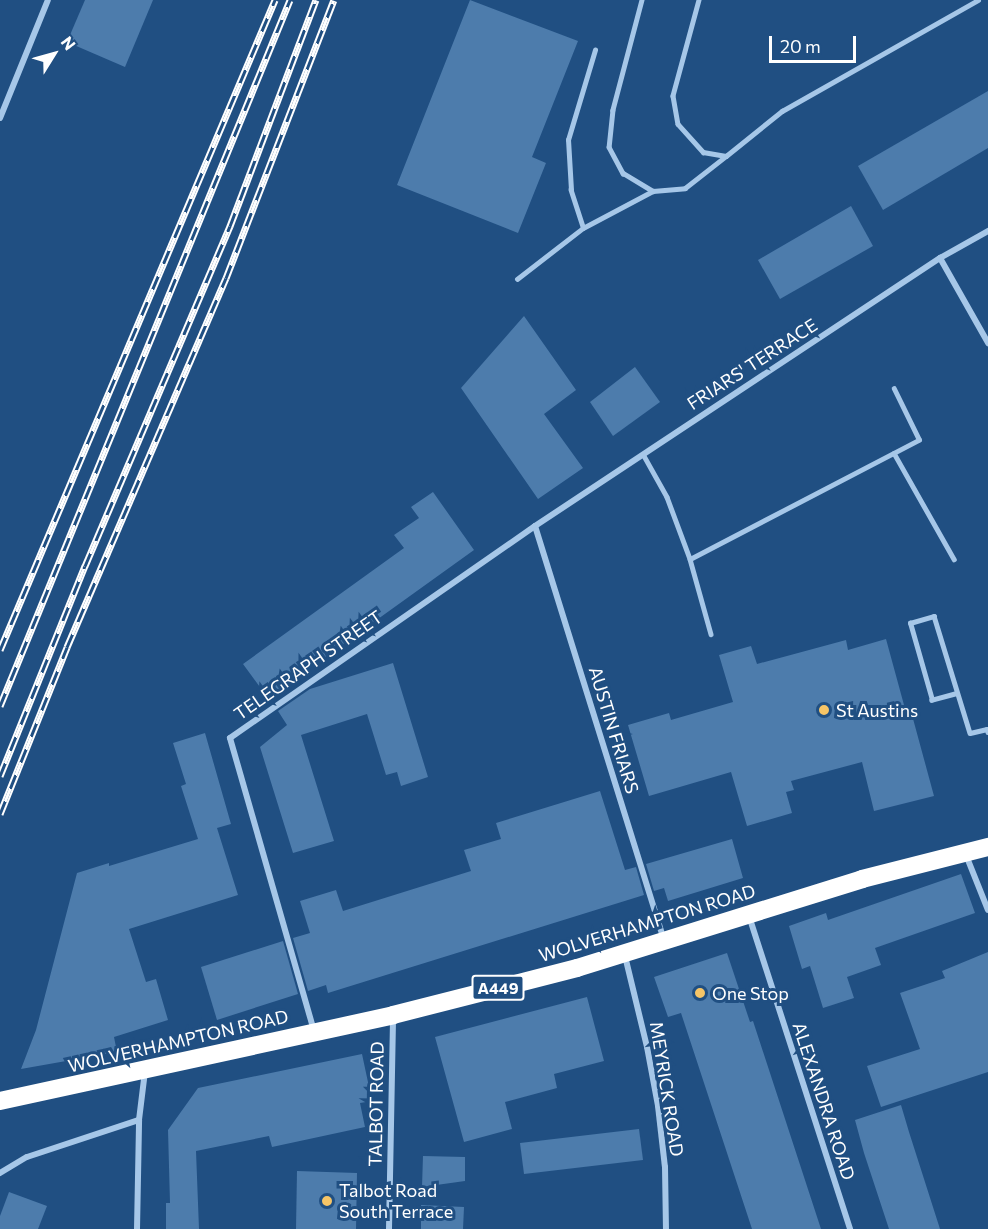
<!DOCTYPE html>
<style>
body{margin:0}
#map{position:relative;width:988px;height:1229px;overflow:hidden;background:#204f82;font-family:Commissioner,sans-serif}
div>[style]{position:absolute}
.building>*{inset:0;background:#4d7cac}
.lane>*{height:4.5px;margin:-2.25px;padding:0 2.25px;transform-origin:2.25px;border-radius:2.25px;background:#a6c7e8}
.street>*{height:6px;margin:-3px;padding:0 3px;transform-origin:3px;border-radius:3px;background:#a6c7e8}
.highway>*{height:18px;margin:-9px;padding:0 9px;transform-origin:9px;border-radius:9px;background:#fff}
.rail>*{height:7px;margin-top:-3.5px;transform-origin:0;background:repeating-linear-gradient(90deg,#204f82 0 14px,#fff 0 28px);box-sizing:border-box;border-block:2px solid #fff}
.dots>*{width:16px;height:16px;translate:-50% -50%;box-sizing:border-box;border:3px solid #204f82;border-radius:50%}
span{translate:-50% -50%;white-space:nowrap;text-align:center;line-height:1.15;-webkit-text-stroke:6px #204f82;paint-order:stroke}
.shield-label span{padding:2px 4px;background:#204f82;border:2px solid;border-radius:4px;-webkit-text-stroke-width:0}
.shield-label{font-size:16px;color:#fff;font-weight:700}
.street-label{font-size:18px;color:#fff}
.poi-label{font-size:18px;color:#fff}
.left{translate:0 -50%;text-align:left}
.north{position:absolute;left:24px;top:24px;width:60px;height:60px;-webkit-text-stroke:4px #204f82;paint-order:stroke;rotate:53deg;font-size:16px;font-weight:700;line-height:24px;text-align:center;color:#fff}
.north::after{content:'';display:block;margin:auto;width:21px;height:27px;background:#fff;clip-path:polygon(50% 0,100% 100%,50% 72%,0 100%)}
.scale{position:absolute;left:769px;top:36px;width:87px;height:27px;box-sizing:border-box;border:3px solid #fff;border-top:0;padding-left:8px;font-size:18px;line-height:21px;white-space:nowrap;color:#fff;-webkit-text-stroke:4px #204f82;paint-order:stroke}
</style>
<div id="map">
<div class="building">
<i style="clip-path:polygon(85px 0,153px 0,125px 67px,67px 42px)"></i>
<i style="clip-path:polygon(470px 0,578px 41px,532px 157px,546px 163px,518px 233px,397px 185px)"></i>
<i style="clip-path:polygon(988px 91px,988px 148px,883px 210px,858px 166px)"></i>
<i style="clip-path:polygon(851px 206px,873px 246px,780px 299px,758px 260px)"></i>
<i style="clip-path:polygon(524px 316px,576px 390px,544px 414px,583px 468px,538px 499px,461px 388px)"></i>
<i style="clip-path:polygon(635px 367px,660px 402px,613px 436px,590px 402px)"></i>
<i style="clip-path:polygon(433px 492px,474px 550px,268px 698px,243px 664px,404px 548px,394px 535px,419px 518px,411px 507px)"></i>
<i style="clip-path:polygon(886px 639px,907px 716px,912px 715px,934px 796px,874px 811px,862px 762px,791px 781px,794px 790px,786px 792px,792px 813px,747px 826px,731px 772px,649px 796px,628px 725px,669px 713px,671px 720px,733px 702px,719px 655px,751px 646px,757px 664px,846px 640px,848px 650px)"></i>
<i style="clip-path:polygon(393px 663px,428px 777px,401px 786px,397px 772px,386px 775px,367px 714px,301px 735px,334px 841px,293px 853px,260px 747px,287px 725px,278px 711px,310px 689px)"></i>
<i style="clip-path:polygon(205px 733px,231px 824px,217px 828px,238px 895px,129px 929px,146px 982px,156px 979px,168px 1020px,114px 1037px,117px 1052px,21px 1069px,36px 1030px,77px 873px,109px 863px,109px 866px,198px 839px,181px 786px,186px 784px,173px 743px)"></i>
<i style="clip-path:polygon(600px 791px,625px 870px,636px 867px,644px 895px,328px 993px,326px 985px,308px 991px,293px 938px,310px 933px,300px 901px,336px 890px,343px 911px,471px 871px,464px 850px,501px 839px,496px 823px)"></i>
<i style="clip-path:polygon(732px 839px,743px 878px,668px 901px,664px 888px,654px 891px,646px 864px)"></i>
<i style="clip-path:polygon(961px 874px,975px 913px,875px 948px,881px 965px,847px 977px,854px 998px,823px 1008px,810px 966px,802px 969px,789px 926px,826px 913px,828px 920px)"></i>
<i style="clip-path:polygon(283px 941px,298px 994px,217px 1020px,201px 967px)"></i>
<i style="clip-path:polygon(988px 952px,988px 1072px,881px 1107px,867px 1066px,920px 1049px,900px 993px,945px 978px,942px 971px)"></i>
<i style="clip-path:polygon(727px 953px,750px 1022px,753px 1021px,821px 1229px,752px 1229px,681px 1013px,668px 1017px,654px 977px)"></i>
<i style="clip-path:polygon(587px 997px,604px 1061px,554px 1074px,557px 1088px,505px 1102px,512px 1129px,464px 1142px,435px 1037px)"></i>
<i style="clip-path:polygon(362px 1054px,372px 1101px,360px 1103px,365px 1127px,272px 1147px,269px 1136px,196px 1151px,199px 1229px,166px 1229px,166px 1203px,170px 1203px,168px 1130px,198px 1088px)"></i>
<i style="clip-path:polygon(901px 1105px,909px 1132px,940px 1229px,889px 1229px,864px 1153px,855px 1120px)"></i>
<i style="clip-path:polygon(639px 1129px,643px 1160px,524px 1174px,520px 1143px)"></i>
<i style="clip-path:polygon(423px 1156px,465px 1157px,465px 1181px,422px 1187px)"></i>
<i style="clip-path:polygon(297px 1171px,357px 1173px,356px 1229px,296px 1229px)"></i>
<i style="clip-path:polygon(9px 1192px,47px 1206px,38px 1229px,0 1229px,0 1216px)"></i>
<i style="clip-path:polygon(421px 1205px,464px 1207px,463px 1229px,421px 1229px)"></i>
</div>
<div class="lane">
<i style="left:642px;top:0;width:114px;rotate:104.8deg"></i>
<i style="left:613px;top:110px;width:37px;rotate:96deg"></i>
<i style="left:609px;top:147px;width:30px;rotate:62deg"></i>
<i style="left:623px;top:173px;width:35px;rotate:31deg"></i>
<i style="left:653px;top:191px;width:32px;rotate:-5deg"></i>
<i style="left:685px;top:188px;width:52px;rotate:-38deg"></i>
<i style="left:699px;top:0;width:99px;rotate:105.2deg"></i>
<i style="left:673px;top:96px;width:28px;rotate:80deg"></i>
<i style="left:678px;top:124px;width:38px;rotate:48deg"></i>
<i style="left:703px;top:152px;width:23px;rotate:10deg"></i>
<i style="left:726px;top:156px;width:72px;rotate:-38.8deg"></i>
<i style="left:782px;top:111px;width:225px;rotate:-29.5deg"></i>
<i style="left:583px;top:228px;width:40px;rotate:-108deg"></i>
<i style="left:571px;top:190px;width:50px;rotate:-93.4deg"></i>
<i style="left:568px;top:140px;width:94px;rotate:-73.3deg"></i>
<i style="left:517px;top:279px;width:83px;rotate:-37.7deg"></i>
<i style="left:583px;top:228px;width:79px;rotate:-27.9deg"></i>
<i style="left:894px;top:453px;width:122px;rotate:60.5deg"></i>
<i style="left:643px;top:454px;width:49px;rotate:60.8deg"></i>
<i style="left:667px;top:497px;width:66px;rotate:69.6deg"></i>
<i style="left:690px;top:559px;width:258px;rotate:-27.5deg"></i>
<i style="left:919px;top:440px;width:57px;rotate:-116.1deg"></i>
<i style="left:690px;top:559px;width:78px;rotate:74.4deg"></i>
<i style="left:955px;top:694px;width:24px;rotate:165deg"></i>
<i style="left:932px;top:700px;width:80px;rotate:-105.9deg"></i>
<i style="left:910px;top:623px;width:25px;rotate:-16deg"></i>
<i style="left:934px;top:616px;width:122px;rotate:72.9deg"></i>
<i style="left:970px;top:733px;width:17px;rotate:-13deg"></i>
<i style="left:987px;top:729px;width:3px;rotate:72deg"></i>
</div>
<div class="street">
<i style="left:0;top:118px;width:127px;rotate:-67.9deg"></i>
<i style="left:940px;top:258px;width:98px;rotate:60.5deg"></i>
<i style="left:535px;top:526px;width:430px;rotate:72.7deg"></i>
<i style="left:966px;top:855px;width:59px;rotate:68.2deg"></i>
<i style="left:749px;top:916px;width:329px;rotate:72.1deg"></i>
<i style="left:625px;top:956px;width:94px;rotate:76.4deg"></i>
<i style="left:647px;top:1047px;width:60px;rotate:79.4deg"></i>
<i style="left:658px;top:1106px;width:61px;rotate:83.5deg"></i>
<i style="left:665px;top:1167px;width:62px;rotate:89.1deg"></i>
<i style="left:314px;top:1031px;width:305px;rotate:-106deg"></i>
<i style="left:230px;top:738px;width:371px;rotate:-34.8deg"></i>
<i style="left:535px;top:526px;width:486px;rotate:-33.5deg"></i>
<i style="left:940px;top:258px;width:55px;rotate:-29.4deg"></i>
<i style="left:0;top:1173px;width:31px;rotate:-31deg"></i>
<i style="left:27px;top:1157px;width:118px;rotate:-18.3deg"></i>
<i style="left:137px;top:1229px;width:109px;rotate:-88.9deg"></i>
<i style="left:139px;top:1120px;width:49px;rotate:-83deg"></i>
<i style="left:389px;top:1229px;width:212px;rotate:-88.9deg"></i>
</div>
<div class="highway">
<i style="left:0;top:1101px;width:402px;rotate:-12.3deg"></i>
<i style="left:393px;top:1015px;width:190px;rotate:-14.3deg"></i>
<i style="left:577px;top:968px;width:299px;rotate:-17.3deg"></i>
<i style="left:862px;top:879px;width:130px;rotate:-14.3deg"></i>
</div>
<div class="rail">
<i style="left:0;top:650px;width:706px;rotate:-67.07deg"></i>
<i style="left:0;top:706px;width:763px;rotate:-67.67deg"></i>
<i style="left:0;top:776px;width:227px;rotate:-68deg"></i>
<i style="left:85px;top:566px;width:370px;rotate:-66.9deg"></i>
<i style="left:230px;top:226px;width:242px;rotate:-69.2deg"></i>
<i style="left:0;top:814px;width:180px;rotate:-68.1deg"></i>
<i style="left:67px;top:647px;width:402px;rotate:-66.7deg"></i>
<i style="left:226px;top:278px;width:298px;rotate:-68.8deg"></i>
</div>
<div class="dots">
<i style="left:824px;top:710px;background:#f6c567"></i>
<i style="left:700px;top:993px;background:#f6c567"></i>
<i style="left:327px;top:1201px;background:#f6c567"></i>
</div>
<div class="shield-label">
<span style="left:498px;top:988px">A449</span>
</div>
<div class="street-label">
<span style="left:752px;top:364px;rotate:-33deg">FRIARS' TERRACE</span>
<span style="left:308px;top:665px;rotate:-35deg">TELEGRAPH STREET</span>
<span style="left:614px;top:730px;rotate:73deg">AUSTIN FRIARS</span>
<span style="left:647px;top:923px;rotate:-17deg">WOLVERHAMPTON ROAD</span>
<span style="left:178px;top:1041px;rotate:-13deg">WOLVERHAMPTON ROAD</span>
<span style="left:667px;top:1089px;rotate:81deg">MEYRICK ROAD</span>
<span style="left:824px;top:1101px;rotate:72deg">ALEXANDRA ROAD</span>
<span style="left:376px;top:1104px;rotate:-89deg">TALBOT ROAD</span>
</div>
<div class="poi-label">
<span class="left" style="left:836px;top:710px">St Austins</span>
<span class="left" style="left:712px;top:993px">One Stop</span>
<span class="left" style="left:339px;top:1201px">Talbot Road<br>South Terrace</span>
</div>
<div class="north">N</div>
<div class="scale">20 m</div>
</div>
